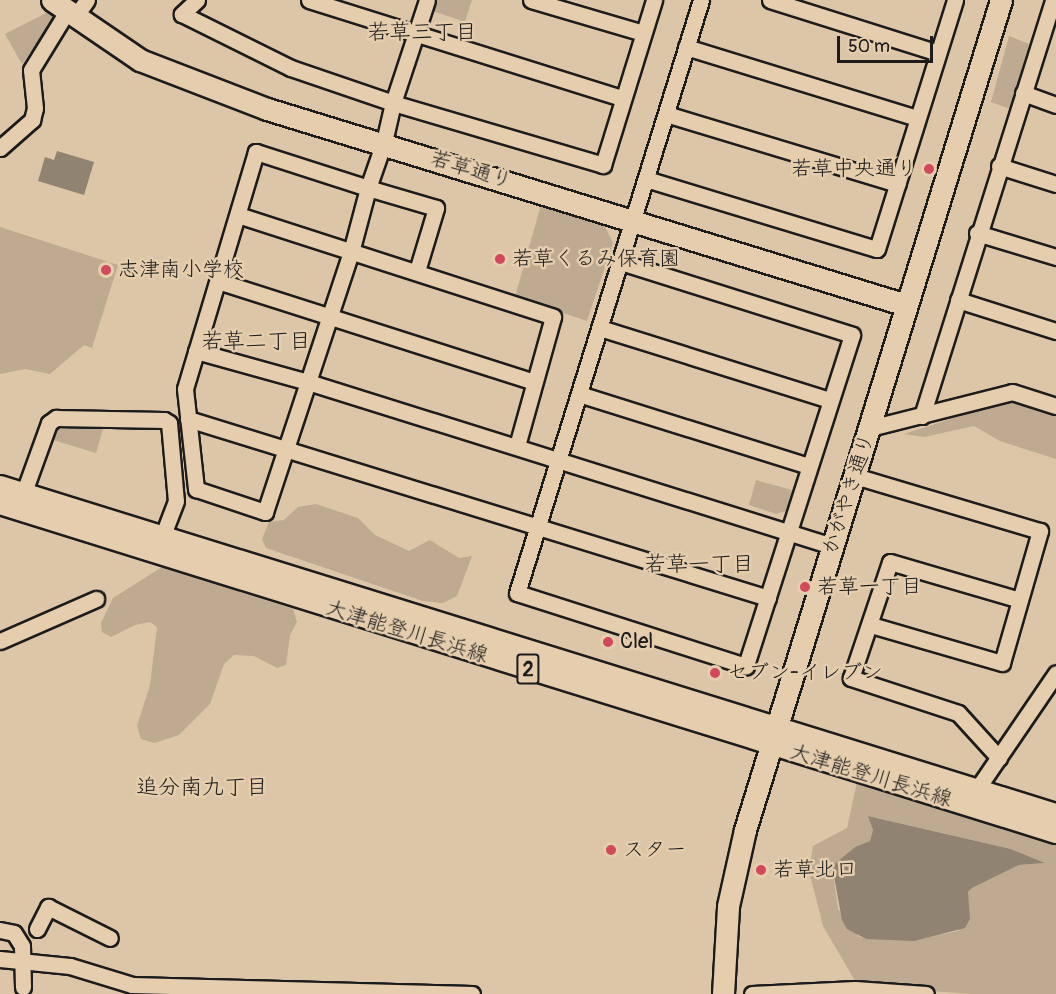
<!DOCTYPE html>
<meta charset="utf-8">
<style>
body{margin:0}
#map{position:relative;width:1056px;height:994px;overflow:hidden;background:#ddc6a7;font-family:Pangolin,"Klee One",sans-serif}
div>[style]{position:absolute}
.green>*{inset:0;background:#bdaa90}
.water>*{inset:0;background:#918371}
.roads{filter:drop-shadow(2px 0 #1c1c1c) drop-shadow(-2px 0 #1c1c1c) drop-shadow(0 2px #1c1c1c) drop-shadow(0 -2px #1c1c1c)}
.street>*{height:15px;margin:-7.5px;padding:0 7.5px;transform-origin:7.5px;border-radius:7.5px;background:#e5cdad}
.secondary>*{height:21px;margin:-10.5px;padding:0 10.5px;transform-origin:10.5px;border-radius:10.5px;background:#e5cdad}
.primary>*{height:22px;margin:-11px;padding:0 11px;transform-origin:11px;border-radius:11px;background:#e5cdad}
.dots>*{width:16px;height:16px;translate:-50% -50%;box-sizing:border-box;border:3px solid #e5cdad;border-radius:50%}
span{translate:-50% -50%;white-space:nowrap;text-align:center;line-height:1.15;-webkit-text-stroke:5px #e5cdad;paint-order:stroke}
.shield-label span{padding:2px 4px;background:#e5cdad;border:2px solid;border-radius:4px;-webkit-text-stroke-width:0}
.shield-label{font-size:20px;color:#1c1c1c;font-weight:700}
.poi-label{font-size:21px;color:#1c1c1c}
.right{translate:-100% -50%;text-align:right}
.left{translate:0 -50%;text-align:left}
.street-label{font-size:21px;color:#1c1c1c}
.neighbourhood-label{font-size:22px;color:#1c1c1c}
.scale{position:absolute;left:837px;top:36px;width:96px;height:27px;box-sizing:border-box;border:3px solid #1c1c1c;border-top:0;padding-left:8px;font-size:18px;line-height:21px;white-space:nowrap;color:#1c1c1c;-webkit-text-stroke:4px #e5cdad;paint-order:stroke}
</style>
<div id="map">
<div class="green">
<i style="clip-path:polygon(427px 0,472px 0,465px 22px,424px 8px)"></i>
<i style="clip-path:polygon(48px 12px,53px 17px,51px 24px,22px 64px,5px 34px)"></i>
<i style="clip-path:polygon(1009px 36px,1029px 44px,1010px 109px,991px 102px)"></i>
<i style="clip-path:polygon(541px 205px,604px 225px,613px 243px,587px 321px,515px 297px)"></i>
<i style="clip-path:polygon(0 227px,118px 265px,92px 348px,84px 345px,50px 374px,25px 369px,0 374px)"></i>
<i style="clip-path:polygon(1010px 400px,1056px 415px,1056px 459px,1000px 441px,974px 426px,924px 437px,904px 434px)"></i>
<i style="clip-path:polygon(62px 422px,105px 422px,96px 453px,50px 439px,54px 427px)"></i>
<i style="clip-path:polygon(756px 480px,792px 490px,786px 511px,776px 514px,749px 505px)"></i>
<i style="clip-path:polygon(316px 504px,358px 518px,375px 535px,409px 551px,430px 540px,459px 558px,472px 556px,457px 596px,443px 603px,423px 601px,266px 548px,262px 539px,269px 522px,284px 520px,298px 507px)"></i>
<i style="clip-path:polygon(162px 567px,293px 609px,297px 622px,290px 635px,286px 665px,277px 668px,254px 656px,234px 655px,224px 664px,210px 704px,179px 735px,154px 743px,141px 739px,137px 726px,150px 685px,157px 627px,150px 622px,135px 625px,111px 637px,102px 632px,101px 623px,113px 598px)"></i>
<i style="clip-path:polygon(evenodd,857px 782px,1056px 841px,1056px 994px,973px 994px,858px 986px,823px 926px,809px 871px,813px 846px,847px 828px,857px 782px,869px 816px,1011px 849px,1045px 863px,1019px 865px,972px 888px,968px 892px,958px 931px,924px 938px,866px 939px,858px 936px,838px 909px,832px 866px,855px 847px,870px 841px,873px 830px,869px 816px)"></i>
</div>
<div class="water">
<i style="clip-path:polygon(57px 151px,94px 162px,84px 195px,38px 181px,45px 157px,54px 160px)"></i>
<i style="clip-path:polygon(868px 816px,1011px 849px,1045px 863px,1019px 865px,972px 888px,968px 892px,970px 919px,965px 928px,914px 941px,866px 939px,847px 929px,842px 920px,832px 866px,855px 847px,870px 841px,873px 830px)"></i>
</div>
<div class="roads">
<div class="street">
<i style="left:197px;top:0;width:21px;rotate:137deg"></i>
<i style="left:182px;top:14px;width:122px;rotate:26.4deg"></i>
<i style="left:291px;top:68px;width:108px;rotate:18.9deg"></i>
<i style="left:393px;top:103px;width:219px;rotate:16.4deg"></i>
<i style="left:603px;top:165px;width:173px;rotate:-72.8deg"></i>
<i style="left:309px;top:0;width:328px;rotate:17.4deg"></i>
<i style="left:531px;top:0;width:117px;rotate:16.4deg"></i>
<i style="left:770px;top:0;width:176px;rotate:17.5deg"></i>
<i style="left:74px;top:18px;width:22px;rotate:-54deg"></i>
<i style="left:686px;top:47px;width:242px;rotate:17.1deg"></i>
<i style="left:1023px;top:93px;width:35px;rotate:20deg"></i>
<i style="left:666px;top:114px;width:242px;rotate:16.8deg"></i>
<i style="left:0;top:148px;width:43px;rotate:-41.2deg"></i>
<i style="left:32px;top:120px;width:12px;rotate:-76deg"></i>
<i style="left:35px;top:108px;width:38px;rotate:-96deg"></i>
<i style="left:31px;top:70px;width:67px;rotate:-58.4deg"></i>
<i style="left:999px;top:166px;width:60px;rotate:17.5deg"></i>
<i style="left:646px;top:179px;width:241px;rotate:16.9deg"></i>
<i style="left:877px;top:249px;width:261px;rotate:-72.6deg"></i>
<i style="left:238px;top:215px;width:331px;rotate:17.9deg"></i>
<i style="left:553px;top:317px;width:134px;rotate:105.6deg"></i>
<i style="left:977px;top:233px;width:83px;rotate:16.9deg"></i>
<i style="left:621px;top:262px;width:242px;rotate:17.5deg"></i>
<i style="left:852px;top:335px;width:348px;rotate:107.8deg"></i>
<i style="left:746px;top:666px;width:240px;rotate:-162.3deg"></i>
<i style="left:517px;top:593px;width:621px;rotate:-72.76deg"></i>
<i style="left:417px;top:271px;width:66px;rotate:-73.2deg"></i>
<i style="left:436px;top:208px;width:71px;rotate:-163.6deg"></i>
<i style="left:368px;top:188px;width:118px;rotate:-162.2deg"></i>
<i style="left:256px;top:152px;width:247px;rotate:106.7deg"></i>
<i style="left:185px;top:389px;width:101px;rotate:83.7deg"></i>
<i style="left:196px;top:489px;width:73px;rotate:18.4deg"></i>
<i style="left:265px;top:512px;width:274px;rotate:-71.7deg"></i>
<i style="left:351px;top:252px;width:66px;rotate:-75.1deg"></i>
<i style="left:368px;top:188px;width:49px;rotate:-70.8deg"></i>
<i style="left:384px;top:142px;width:40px;rotate:-77deg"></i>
<i style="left:393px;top:103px;width:108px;rotate:-71.7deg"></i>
<i style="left:218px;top:281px;width:330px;rotate:17.7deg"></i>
<i style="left:958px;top:300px;width:103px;rotate:17.6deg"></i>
<i style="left:600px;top:328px;width:241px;rotate:17.4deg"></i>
<i style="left:196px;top:351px;width:116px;rotate:15.5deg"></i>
<i style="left:308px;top:382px;width:549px;rotate:17.38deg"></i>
<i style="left:579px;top:394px;width:241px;rotate:17.4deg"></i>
<i style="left:922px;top:416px;width:436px;rotate:-72.5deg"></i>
<i style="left:188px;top:419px;width:607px;rotate:17.15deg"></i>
<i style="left:870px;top:428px;width:146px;rotate:-14.2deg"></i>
<i style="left:1012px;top:392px;width:46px;rotate:17.7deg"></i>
<i style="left:855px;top:476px;width:193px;rotate:16.6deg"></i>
<i style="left:1040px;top:531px;width:137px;rotate:106.1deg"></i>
<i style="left:1002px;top:663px;width:136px;rotate:-163.8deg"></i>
<i style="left:20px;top:503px;width:85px;rotate:-70.1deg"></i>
<i style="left:49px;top:423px;width:9px;rotate:-36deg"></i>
<i style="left:56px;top:418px;width:108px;rotate:1.1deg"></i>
<i style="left:164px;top:420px;width:6px;rotate:31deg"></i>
<i style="left:169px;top:423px;width:78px;rotate:84.9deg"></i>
<i style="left:176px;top:501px;width:40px;rotate:111deg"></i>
<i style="left:0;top:641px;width:105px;rotate:-23.6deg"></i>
<i style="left:999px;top:758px;width:61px;rotate:-132.3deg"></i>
<i style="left:958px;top:713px;width:113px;rotate:-161.9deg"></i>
<i style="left:851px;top:678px;width:122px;rotate:-71.4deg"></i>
<i style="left:890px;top:562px;width:135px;rotate:16.3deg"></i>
<i style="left:977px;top:789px;width:140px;rotate:-55.7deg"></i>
<i style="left:37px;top:929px;width:25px;rotate:-63deg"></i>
<i style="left:48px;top:907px;width:69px;rotate:26.6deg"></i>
<i style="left:0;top:930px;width:14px;rotate:12deg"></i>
<i style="left:14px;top:933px;width:15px;rotate:58deg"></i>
<i style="left:22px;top:946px;width:41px;rotate:88.6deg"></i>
<i style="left:0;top:959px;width:70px;rotate:5.7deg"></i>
<i style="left:70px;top:966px;width:65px;rotate:17deg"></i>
<i style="left:132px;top:985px;width:340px;rotate:1.5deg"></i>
<i style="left:752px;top:994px;width:103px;rotate:-2.8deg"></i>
<i style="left:855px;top:989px;width:71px;rotate:4deg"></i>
</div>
<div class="secondary">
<i style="left:52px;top:0;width:107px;rotate:34.3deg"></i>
<i style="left:140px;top:60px;width:136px;rotate:21.1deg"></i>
<i style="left:267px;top:109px;width:668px;rotate:17.05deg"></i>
<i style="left:723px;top:994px;width:88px;rotate:-86.7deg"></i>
<i style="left:728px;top:906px;width:78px;rotate:-77.4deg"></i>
<i style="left:745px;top:830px;width:869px;rotate:-72.86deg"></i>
</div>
<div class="primary">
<i style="left:0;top:487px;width:1106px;rotate:17.26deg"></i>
<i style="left:0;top:503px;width:1106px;rotate:17.3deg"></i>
</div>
</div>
<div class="dots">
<i style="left:929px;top:169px;background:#d1495b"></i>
<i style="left:500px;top:259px;background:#d1495b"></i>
<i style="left:106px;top:270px;background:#d1495b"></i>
<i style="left:805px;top:587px;background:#d1495b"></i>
<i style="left:608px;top:642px;background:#d1495b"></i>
<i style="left:715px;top:673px;background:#d1495b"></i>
<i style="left:611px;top:850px;background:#d1495b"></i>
<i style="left:761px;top:870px;background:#d1495b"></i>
</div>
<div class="shield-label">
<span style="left:528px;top:669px">2</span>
</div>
<div class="poi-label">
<span class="right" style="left:917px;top:169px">若草中央通り</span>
<span class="left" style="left:512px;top:259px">若草くるみ保育園</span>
<span class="left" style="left:118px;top:270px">志津南小学校</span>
<span class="left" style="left:817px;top:587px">若草一丁目</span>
<span class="left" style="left:620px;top:642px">Clel</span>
<span class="left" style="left:727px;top:673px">セブン-イレブン</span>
<span class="left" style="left:623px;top:850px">スター</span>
<span class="left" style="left:773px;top:870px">若草北口</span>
</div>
<div class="street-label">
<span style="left:471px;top:170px;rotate:17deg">若草通り</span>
<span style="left:849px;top:494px;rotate:-72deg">かがやき通り</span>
<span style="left:407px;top:632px;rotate:17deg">大津能登川長浜線</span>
<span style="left:871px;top:776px;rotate:17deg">大津能登川長浜線</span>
</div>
<div class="neighbourhood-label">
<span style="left:422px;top:33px">若草三丁目</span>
<span style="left:256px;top:342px">若草二丁目</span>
<span style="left:699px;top:565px">若草一丁目</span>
<span style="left:202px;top:788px">追分南九丁目</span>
</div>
<div class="scale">50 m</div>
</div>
